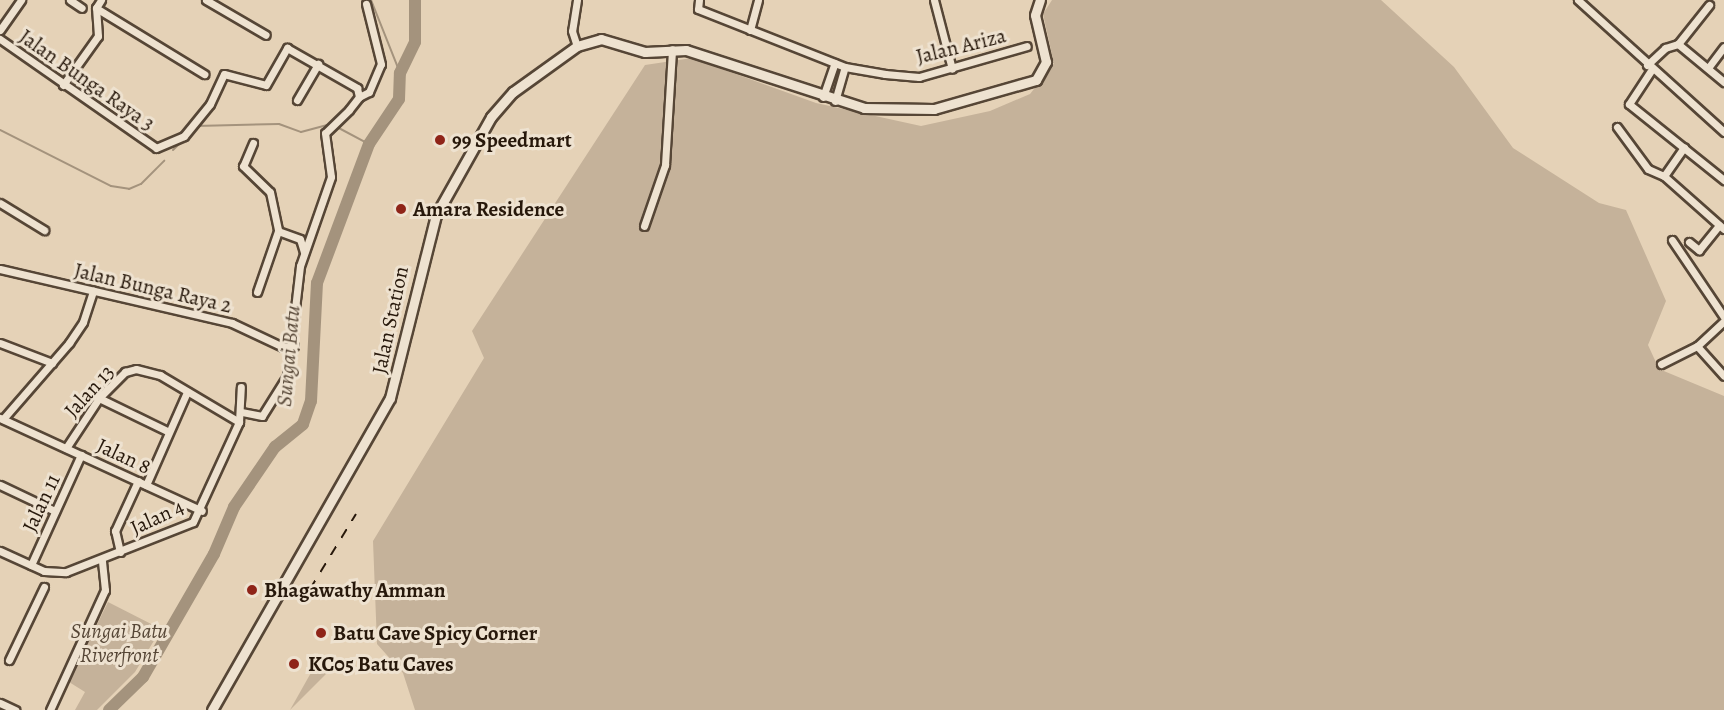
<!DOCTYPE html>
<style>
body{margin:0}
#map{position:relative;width:1724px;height:710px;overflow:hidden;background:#e5d2b7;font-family:Alegreya,serif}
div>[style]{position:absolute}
.green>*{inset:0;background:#c5b29a}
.stream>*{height:2px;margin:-1px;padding:0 1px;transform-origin:1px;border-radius:1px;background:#a4937d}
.river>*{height:12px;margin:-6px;padding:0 6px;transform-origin:6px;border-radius:6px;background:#a4937d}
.roads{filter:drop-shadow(2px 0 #564636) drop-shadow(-2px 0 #564636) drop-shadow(0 2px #564636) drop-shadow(0 -2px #564636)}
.minor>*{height:7px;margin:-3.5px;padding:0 3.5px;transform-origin:3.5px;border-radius:3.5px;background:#eee2d0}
.tertiary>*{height:9px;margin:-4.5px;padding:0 4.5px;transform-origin:4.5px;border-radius:4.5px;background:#eee2d0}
.rail>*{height:2px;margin-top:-1px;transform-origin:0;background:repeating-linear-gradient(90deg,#27180b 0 10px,transparent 0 20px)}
.dots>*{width:16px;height:16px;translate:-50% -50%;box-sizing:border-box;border:3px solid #eee2d0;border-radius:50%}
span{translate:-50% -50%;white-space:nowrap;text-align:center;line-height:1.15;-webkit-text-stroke:6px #eee2d0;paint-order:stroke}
.street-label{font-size:21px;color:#27180b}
.poi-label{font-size:21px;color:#27180b;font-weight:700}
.left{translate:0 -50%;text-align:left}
.park-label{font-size:21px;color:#564636;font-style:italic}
.water-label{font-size:22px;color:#594939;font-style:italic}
</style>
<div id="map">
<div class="green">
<i style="clip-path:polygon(1052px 0,1381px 0,1454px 67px,1513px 148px,1599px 203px,1626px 210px,1666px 301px,1648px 345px,1659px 369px,1724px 396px,1724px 710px,415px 710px,403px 673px,377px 644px,373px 541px,484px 358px,472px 331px,645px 65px,692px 58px,816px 103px,921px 126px,990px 111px,1030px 94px,1054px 64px,1043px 14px)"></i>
<i style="clip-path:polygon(108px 602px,161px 629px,135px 672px,97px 710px,75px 710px,85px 692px,69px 682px)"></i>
<i style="clip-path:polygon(327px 659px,329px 671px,290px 710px,317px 662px)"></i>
</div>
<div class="stream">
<i style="left:371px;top:0;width:79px;rotate:68.3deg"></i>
<i style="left:196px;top:126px;width:83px;rotate:-1.4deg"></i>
<i style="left:279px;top:124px;width:23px;rotate:20deg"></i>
<i style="left:301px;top:132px;width:30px;rotate:-15deg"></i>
<i style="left:335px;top:126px;width:38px;rotate:28deg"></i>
<i style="left:0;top:130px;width:124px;rotate:26.8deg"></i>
<i style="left:111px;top:186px;width:18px;rotate:9deg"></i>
<i style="left:129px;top:189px;width:13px;rotate:-23deg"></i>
<i style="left:141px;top:184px;width:33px;rotate:-45deg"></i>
<i style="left:173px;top:150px;width:16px;rotate:-45deg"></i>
</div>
<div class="river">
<i style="left:109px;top:710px;width:47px;rotate:-44.1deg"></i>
<i style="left:143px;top:677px;width:142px;rotate:-60deg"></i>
<i style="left:214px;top:554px;width:51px;rotate:-66.9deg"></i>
<i style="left:234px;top:507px;width:73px;rotate:-55.7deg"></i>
<i style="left:275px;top:447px;width:36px;rotate:-39deg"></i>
<i style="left:303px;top:424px;width:24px;rotate:-71deg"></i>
<i style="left:311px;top:401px;width:118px;rotate:-87.1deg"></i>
<i style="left:317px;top:283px;width:148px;rotate:-69.5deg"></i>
<i style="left:369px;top:144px;width:54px;rotate:-56.3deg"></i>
<i style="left:399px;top:99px;width:26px;rotate:-88deg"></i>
<i style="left:400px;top:73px;width:34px;rotate:-64deg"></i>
<i style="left:415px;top:42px;width:42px;rotate:-90deg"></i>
</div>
<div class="roads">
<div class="minor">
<i style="left:70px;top:0;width:14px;rotate:34deg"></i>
<i style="left:101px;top:0;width:9px;rotate:122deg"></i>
<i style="left:96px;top:8px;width:127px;rotate:31.4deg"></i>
<i style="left:206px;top:0;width:69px;rotate:30.3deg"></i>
<i style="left:577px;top:0;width:31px;rotate:99deg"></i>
<i style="left:572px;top:31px;width:16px;rotate:72deg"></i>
<i style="left:699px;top:0;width:9px;rotate:96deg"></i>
<i style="left:698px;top:9px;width:158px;rotate:21.5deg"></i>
<i style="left:845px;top:67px;width:41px;rotate:9.9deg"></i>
<i style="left:885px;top:74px;width:34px;rotate:5deg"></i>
<i style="left:919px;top:77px;width:112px;rotate:-16deg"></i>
<i style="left:934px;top:0;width:71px;rotate:75.4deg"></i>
<i style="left:1578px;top:0;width:197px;rotate:42.1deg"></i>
<i style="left:0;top:30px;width:37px;rotate:-55deg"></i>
<i style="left:750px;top:30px;width:31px;rotate:-75deg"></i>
<i style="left:0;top:39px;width:190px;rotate:34.9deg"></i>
<i style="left:156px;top:148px;width:30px;rotate:-23deg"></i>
<i style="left:184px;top:136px;width:41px;rotate:-50.9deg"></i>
<i style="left:210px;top:104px;width:33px;rotate:-65deg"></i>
<i style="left:224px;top:74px;width:43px;rotate:14.7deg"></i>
<i style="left:266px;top:85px;width:43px;rotate:-60.4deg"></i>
<i style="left:287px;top:48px;width:81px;rotate:29.7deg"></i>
<i style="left:357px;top:88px;width:9px;rotate:77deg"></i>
<i style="left:359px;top:97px;width:16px;rotate:128deg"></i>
<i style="left:349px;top:110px;width:33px;rotate:136deg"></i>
<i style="left:325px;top:133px;width:44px;rotate:82.2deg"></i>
<i style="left:331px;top:177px;width:94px;rotate:109.2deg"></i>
<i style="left:300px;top:266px;width:111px;rotate:96.7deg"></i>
<i style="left:287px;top:376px;width:47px;rotate:122deg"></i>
<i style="left:262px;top:416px;width:20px;rotate:-169deg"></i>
<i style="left:1678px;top:44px;width:60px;rotate:39.6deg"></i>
<i style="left:1678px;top:44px;width:50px;rotate:-51.5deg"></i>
<i style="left:1647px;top:65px;width:25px;rotate:-43deg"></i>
<i style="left:1665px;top:48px;width:14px;rotate:-17deg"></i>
<i style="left:1708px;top:68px;width:26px;rotate:-53deg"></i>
<i style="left:1652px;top:69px;width:42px;rotate:123.3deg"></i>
<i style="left:1629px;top:104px;width:122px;rotate:38.7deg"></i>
<i style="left:63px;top:85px;width:60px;rotate:-54.5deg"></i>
<i style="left:98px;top:36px;width:28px;rotate:-94deg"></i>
<i style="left:359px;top:97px;width:11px;rotate:-27deg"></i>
<i style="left:369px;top:92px;width:30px;rotate:-67deg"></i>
<i style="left:381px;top:64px;width:62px;rotate:-104deg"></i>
<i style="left:823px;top:97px;width:36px;rotate:-71deg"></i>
<i style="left:297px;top:100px;width:42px;rotate:-59.7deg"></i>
<i style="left:835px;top:101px;width:35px;rotate:-74deg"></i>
<i style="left:1617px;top:127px;width:52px;rotate:53.6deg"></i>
<i style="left:1648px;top:169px;width:17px;rotate:24deg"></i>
<i style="left:1664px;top:176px;width:80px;rotate:41.5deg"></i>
<i style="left:253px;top:143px;width:25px;rotate:113deg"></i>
<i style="left:243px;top:166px;width:37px;rotate:44deg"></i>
<i style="left:270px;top:192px;width:40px;rotate:78deg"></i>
<i style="left:278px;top:231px;width:23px;rotate:20deg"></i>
<i style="left:300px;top:239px;width:14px;rotate:73deg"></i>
<i style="left:1664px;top:176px;width:35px;rotate:-55deg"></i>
<i style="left:0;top:203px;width:52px;rotate:31.5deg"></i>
<i style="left:644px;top:226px;width:65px;rotate:-71deg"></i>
<i style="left:665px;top:165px;width:116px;rotate:-86.5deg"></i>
<i style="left:1672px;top:240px;width:93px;rotate:56deg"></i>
<i style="left:1689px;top:242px;width:13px;rotate:39deg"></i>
<i style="left:1699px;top:250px;width:32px;rotate:-51deg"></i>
<i style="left:0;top:269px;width:238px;rotate:13.1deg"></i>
<i style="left:232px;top:323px;width:56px;rotate:25.2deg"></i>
<i style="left:283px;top:347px;width:11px;rotate:-5deg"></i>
<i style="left:257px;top:292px;width:65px;rotate:-71deg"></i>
<i style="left:1724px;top:321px;width:37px;rotate:137deg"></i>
<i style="left:1697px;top:346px;width:40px;rotate:48deg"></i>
<i style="left:0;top:343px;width:56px;rotate:21deg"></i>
<i style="left:1661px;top:364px;width:40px;rotate:-26.6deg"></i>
<i style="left:99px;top:398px;width:76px;rotate:25.9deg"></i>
<i style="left:0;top:418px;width:222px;rotate:24.7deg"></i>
<i style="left:3px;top:419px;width:101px;rotate:-49deg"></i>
<i style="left:69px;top:343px;width:25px;rotate:-56deg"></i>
<i style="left:83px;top:322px;width:33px;rotate:-72deg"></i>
<i style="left:66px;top:448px;width:60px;rotate:-56.6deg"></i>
<i style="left:99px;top:398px;width:37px;rotate:-45deg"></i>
<i style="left:125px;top:372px;width:11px;rotate:-15deg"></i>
<i style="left:136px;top:369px;width:25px;rotate:14deg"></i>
<i style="left:160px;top:375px;width:92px;rotate:30.7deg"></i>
<i style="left:0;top:485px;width:61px;rotate:25.3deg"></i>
<i style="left:146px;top:485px;width:102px;rotate:-66.2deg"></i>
<i style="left:0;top:551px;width:48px;rotate:24.4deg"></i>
<i style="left:44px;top:571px;width:22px;rotate:3deg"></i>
<i style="left:66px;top:572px;width:136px;rotate:-21.5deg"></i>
<i style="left:193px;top:522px;width:110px;rotate:-65.3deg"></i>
<i style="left:239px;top:422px;width:35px;rotate:-87deg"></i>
<i style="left:120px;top:552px;width:22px;rotate:-103deg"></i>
<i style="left:115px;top:531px;width:55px;rotate:-65.3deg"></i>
<i style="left:31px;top:565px;width:121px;rotate:-65.6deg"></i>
<i style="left:9px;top:660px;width:81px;rotate:-64.4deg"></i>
<i style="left:0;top:703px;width:17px;rotate:25deg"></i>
<i style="left:50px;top:710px;width:132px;rotate:-65.4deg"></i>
<i style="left:105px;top:590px;width:30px;rotate:-96deg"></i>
</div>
<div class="tertiary">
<i style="left:212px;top:710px;width:359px;rotate:-60.3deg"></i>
<i style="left:390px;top:398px;width:189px;rotate:-75.9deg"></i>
<i style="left:436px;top:215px;width:112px;rotate:-60.7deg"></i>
<i style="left:491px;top:117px;width:33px;rotate:-49deg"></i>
<i style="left:513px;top:92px;width:79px;rotate:-35.7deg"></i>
<i style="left:577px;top:46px;width:25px;rotate:-16deg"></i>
<i style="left:601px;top:39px;width:46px;rotate:16.5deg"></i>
<i style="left:645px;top:52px;width:41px;rotate:-2.8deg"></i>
<i style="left:686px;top:50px;width:187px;rotate:18deg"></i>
<i style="left:864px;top:108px;width:70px;rotate:0.8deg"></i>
<i style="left:934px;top:109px;width:106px;rotate:-15.9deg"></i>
<i style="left:1036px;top:80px;width:21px;rotate:-61deg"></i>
<i style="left:1046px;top:62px;width:48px;rotate:-103.2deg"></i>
<i style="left:1035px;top:15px;width:16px;rotate:-72deg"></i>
</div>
</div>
<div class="rail">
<i style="left:310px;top:589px;width:88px;rotate:-58.5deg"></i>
</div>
<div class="dots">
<i style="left:440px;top:140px;background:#8f2418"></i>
<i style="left:401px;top:209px;background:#8f2418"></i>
<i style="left:252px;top:590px;background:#8f2418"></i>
<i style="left:321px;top:633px;background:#8f2418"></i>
<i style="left:294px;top:664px;background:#8f2418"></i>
</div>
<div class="street-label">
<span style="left:961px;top:46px;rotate:-14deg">Jalan Ariza</span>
<span style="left:87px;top:80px;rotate:35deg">Jalan Bunga Raya 3</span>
<span style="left:153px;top:288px;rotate:13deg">Jalan Bunga Raya 2</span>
<span style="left:390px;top:320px;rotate:-78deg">Jalan Station</span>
<span style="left:89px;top:391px;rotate:-48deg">Jalan 13</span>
<span style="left:124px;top:456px;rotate:25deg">Jalan 8</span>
<span style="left:41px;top:503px;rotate:-65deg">Jalan 11</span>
<span style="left:157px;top:517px;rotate:-25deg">Jalan 4</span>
</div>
<div class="poi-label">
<span class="left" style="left:452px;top:140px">99 Speedmart</span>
<span class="left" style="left:413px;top:209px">Amara Residence</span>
<span class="left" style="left:264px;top:590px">Bhagawathy Amman</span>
<span class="left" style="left:333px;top:633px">Batu Cave Spicy Corner</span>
<span class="left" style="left:308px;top:664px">KC05 Batu Caves</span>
</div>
<div class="park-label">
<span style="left:119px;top:643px">Sungai Batu<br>Riverfront</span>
</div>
<div class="water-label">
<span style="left:289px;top:356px;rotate:-85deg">Sungai Batu</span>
</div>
</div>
